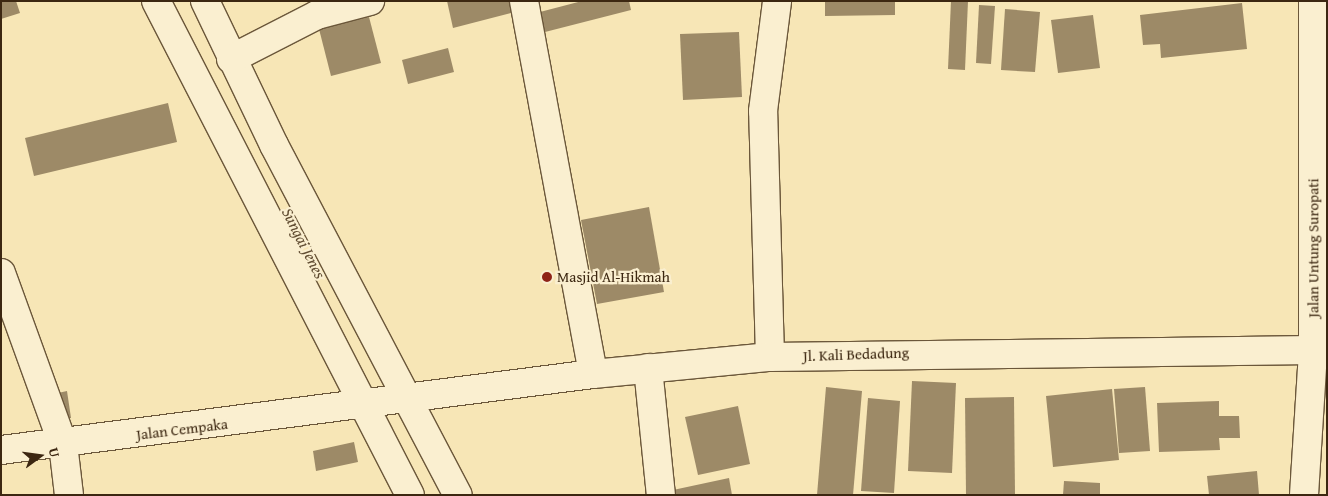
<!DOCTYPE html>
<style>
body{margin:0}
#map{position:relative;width:1328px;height:496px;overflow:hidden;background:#f7e6b6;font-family:"Gentium Book Plus",serif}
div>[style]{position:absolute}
.building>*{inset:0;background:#9d8a67}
.roads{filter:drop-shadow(1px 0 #6b573a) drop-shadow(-1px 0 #6b573a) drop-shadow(0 1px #6b573a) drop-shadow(0 -1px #6b573a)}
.street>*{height:28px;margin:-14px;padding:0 14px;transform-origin:14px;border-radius:14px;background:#faefd0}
.dots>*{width:14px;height:14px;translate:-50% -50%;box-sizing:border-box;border:2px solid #faefd0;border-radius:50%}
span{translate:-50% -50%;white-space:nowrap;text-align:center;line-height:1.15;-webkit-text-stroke:4.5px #faefd0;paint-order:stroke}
.street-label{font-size:15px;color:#3c2711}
.poi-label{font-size:15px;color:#3c2711}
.left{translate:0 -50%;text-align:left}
.water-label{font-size:16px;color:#614d32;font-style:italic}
.frame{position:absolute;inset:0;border:2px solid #3c2711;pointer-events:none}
.north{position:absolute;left:15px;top:431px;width:50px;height:50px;-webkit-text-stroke:4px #faefd0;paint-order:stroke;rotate:76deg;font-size:14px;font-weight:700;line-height:20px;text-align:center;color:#3c2711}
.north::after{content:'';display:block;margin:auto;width:18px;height:22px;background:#3c2711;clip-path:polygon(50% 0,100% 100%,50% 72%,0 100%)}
</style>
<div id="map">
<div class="building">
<i style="clip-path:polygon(1px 1px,16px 1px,20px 13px,1px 19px)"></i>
<i style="clip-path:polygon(447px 1px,512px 1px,515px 12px,453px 28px)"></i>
<i style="clip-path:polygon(582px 1px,629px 1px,631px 10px,545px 32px,540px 12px)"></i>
<i style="clip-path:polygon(825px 1px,895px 1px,895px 15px,825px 16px)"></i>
<i style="clip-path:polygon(951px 1px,968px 1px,965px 70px,948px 69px)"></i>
<i style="clip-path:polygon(1242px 3px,1247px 49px,1161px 58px,1160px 44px,1143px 45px,1140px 15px)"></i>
<i style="clip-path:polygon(979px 5px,995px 6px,991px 64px,976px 63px)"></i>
<i style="clip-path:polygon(1005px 9px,1040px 12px,1035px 72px,1001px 70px)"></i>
<i style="clip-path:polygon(1093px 15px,1100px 68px,1058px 73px,1051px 20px)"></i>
<i style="clip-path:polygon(369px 17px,381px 63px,331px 76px,319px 29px)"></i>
<i style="clip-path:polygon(739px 32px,742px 97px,683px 100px,680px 34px)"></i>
<i style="clip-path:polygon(448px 48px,454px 72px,408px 84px,402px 60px)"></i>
<i style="clip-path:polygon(168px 103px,177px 142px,34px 176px,25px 138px)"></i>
<i style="clip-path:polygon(649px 207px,664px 292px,597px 304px,581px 220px)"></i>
<i style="clip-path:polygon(912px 381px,956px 383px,952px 473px,908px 471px)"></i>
<i style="clip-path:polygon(826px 387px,862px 391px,853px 495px,817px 495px)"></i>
<i style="clip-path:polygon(1145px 387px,1150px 451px,1119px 453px,1114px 389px)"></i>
<i style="clip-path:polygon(1112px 389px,1119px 460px,1053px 467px,1046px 396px)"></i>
<i style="clip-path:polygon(67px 391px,71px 418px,62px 419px,58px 393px)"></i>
<i style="clip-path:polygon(1014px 397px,1015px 495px,966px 495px,965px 398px)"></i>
<i style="clip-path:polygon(868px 398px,900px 401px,894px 493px,861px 491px)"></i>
<i style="clip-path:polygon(1219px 401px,1219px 416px,1239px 416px,1240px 438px,1219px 438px,1220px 450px,1159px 452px,1157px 403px)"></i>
<i style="clip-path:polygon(738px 406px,750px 464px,698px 475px,685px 417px)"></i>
<i style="clip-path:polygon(354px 442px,358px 462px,316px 471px,313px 451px)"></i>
<i style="clip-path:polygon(1257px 471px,1259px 495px,1209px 495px,1207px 476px)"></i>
<i style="clip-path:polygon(729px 478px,732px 495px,674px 495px,673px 490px)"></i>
<i style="clip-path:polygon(1064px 481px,1100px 483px,1100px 495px,1063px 495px)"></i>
</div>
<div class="roads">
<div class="street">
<i style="left:156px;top:1px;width:555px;rotate:62.79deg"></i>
<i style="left:205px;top:1px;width:160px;rotate:64.4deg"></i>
<i style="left:274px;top:145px;width:395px;rotate:62.3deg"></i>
<i style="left:524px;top:1px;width:379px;rotate:79.5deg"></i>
<i style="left:231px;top:59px;width:97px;rotate:-27.1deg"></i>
<i style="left:317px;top:15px;width:55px;rotate:-14.8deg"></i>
<i style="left:1px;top:273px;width:182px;rotate:70.1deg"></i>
<i style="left:63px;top:444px;width:51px;rotate:83.3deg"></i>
<i style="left:770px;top:357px;width:246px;rotate:-91.6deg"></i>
<i style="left:763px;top:111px;width:111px;rotate:-82.7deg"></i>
<i style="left:648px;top:368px;width:128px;rotate:84.2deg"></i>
<i style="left:1px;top:450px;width:597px;rotate:-7.32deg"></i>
<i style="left:593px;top:374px;width:178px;rotate:-5.5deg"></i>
<i style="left:770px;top:357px;width:543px;rotate:-0.74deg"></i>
<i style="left:1304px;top:495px;width:145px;rotate:-86.4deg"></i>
<i style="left:1313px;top:350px;width:349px;rotate:-90deg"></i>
</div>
</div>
<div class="dots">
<i style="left:547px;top:277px;background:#8f2418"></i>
</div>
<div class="street-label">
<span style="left:1313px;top:248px;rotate:-90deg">Jalan Untung Suropati</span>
<span style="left:856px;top:354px;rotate:-2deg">Jl. Kali Bedadung</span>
<span style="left:182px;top:429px;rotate:-7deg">Jalan Cempaka</span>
</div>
<div class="poi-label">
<span class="left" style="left:557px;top:277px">Masjid Al-Hikmah</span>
</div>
<div class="water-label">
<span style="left:304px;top:243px;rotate:63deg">Sungai Jenes</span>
</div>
<div class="frame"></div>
<div class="north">U</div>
</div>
